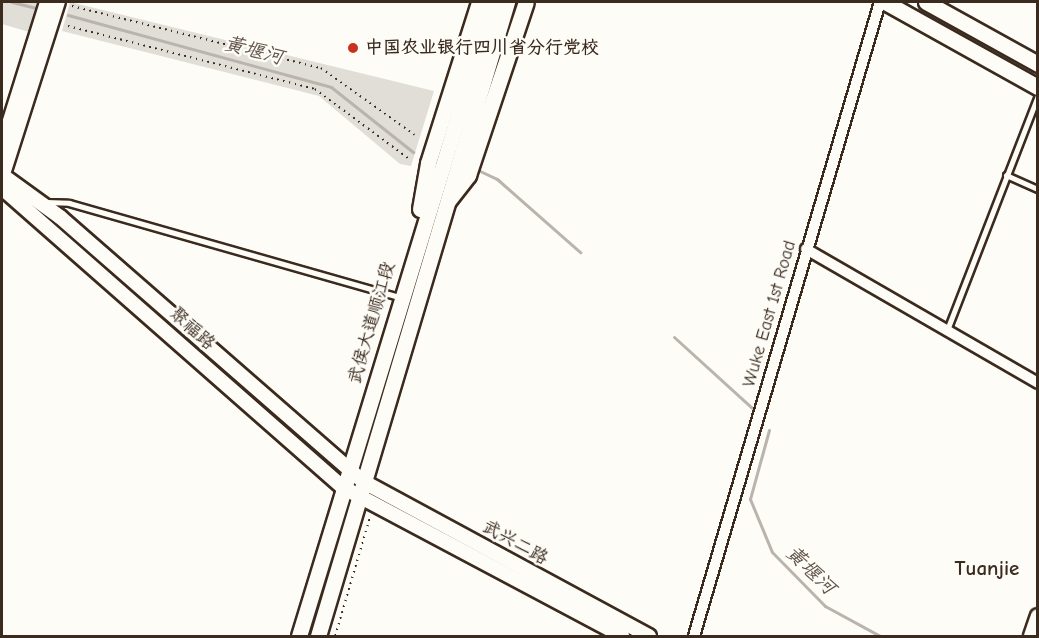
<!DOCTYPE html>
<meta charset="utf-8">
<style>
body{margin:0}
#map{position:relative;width:1039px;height:638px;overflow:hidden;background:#fdfcf7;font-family:"Comic Neue","LXGW WenKai TC",sans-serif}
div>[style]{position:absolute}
.green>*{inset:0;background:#e1ded7}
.stream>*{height:3px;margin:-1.5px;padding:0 1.5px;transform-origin:1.5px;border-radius:1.5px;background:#bbb4ad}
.path>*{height:1.5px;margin-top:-0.75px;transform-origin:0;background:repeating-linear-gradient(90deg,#3b2a1e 0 1.5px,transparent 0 6px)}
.roads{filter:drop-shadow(2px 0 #3b2a1e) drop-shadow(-2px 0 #3b2a1e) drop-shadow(0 2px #3b2a1e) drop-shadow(0 -2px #3b2a1e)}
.lane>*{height:5px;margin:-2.5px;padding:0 2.5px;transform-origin:2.5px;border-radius:2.5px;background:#fdfcf7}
.street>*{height:10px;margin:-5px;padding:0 5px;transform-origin:5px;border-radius:5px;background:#fdfcf7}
.secondary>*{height:14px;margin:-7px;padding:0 7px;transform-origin:7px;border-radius:7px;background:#fdfcf7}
.primary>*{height:15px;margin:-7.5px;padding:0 7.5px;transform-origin:7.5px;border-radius:7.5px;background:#fdfcf7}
.dots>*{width:16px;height:16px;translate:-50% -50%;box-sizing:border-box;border:3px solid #fdfcf7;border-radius:50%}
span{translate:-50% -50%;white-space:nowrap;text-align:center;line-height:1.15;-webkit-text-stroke:5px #fdfcf7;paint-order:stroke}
.poi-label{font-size:18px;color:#3b2a1e;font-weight:700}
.left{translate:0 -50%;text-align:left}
.street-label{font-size:18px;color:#3b2a1e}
.water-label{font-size:20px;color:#615349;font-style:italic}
.quarter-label{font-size:21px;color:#3b2a1e;font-weight:700}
.frame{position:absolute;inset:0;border:3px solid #3b2a1e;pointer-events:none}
</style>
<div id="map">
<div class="green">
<i style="clip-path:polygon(2px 2px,37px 2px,29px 32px,2px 24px)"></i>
<i style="clip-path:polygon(70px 2px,434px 91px,411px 166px,400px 164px,319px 96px,62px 31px)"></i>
</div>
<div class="stream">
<i style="left:12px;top:2px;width:25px;rotate:14deg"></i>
<i style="left:68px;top:15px;width:273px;rotate:15.3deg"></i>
<i style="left:331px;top:87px;width:105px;rotate:38.4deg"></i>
<i style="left:480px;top:171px;width:19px;rotate:25deg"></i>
<i style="left:497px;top:179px;width:111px;rotate:41.3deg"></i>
<i style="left:674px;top:337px;width:105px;rotate:42.3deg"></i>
<i style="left:769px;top:430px;width:72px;rotate:105.4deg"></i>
<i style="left:750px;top:499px;width:57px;rotate:67.5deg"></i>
<i style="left:772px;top:552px;width:76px;rotate:45.5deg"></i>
<i style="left:825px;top:606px;width:63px;rotate:28.6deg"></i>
</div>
<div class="path">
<i style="left:72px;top:6px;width:257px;rotate:14deg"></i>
<i style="left:321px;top:68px;width:115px;rotate:35.5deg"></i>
<i style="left:68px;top:26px;width:255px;rotate:14.3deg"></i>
<i style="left:315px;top:89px;width:116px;rotate:36.6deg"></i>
<i style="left:335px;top:636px;width:125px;rotate:-73.7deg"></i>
</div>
<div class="roads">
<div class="lane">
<i style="left:1006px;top:175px;width:35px;rotate:24deg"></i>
<i style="left:46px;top:202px;width:23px;rotate:2deg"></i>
<i style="left:69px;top:203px;width:344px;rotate:15.9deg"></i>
<i style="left:947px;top:330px;width:252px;rotate:-68.8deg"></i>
</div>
<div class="street">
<i style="left:806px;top:249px;width:268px;rotate:30deg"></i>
<i style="left:694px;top:636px;width:661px;rotate:-73.65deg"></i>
</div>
<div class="secondary">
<i style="left:2px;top:146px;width:151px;rotate:-72.6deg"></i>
<i style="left:2px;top:175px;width:72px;rotate:35.9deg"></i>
<i style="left:60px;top:217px;width:403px;rotate:41.1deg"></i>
<i style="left:364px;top:482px;width:324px;rotate:28.4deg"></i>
<i style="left:2px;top:177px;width:184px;rotate:-72.3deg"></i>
<i style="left:2px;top:188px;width:455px;rotate:41.3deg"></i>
<i style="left:344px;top:488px;width:315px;rotate:28deg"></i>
<i style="left:1031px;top:636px;width:21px;rotate:-71deg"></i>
</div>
<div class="primary">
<i style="left:885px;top:2px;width:175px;rotate:29.1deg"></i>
<i style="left:926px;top:2px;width:128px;rotate:29deg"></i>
<i style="left:448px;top:201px;width:33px;rotate:-52deg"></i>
<i style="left:468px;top:175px;width:182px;rotate:-71.5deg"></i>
<i style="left:420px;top:209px;width:47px;rotate:-80.1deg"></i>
<i style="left:428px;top:163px;width:169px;rotate:-72.4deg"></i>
<i style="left:299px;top:636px;width:663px;rotate:-72.99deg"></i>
<i style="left:318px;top:636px;width:662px;rotate:-73.4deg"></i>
</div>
</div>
<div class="dots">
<i style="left:353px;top:48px;background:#c8321e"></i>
</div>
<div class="poi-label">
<span class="left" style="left:365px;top:48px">中国农业银行四川省分行党校</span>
</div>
<div class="street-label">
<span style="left:770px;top:314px;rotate:-74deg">Wuke East 1st Road</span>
<span style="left:372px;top:323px;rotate:-74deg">武侯大道顺江段</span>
<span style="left:192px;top:329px;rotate:42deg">聚福路</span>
<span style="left:515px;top:543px;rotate:29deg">武兴二路</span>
</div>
<div class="water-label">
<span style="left:254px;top:50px;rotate:15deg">黄堰河</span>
<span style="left:811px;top:570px;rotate:44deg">黄堰河</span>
</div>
<div class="quarter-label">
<span style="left:987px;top:568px">Tuanjie</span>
</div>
<div class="frame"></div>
</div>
